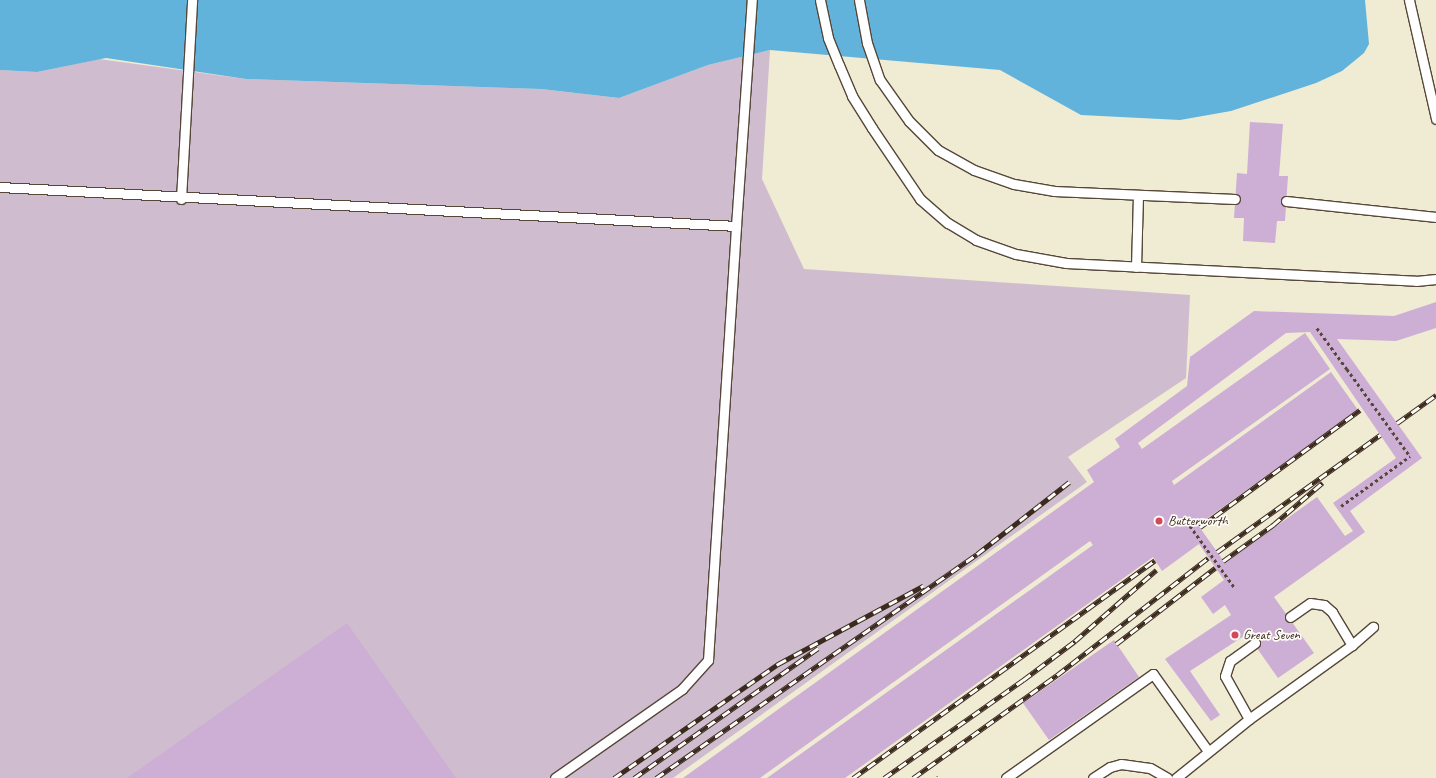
<!DOCTYPE html>
<style>
body{margin:0}
#map{position:relative;width:1436px;height:778px;overflow:hidden;background:#f0ebd3;font-family:Caveat,sans-serif}
div>[style]{position:absolute}
.industrial>*{inset:0;background:#cfbdcf}
.water>*{inset:0;background:#61b3dc}
.building>*{inset:0;background:#cdaed5}
.path>*{height:2.5px;margin-top:-1.25px;transform-origin:0;background:repeating-linear-gradient(90deg,#564739 0 3px,transparent 0 6px)}
.roads{filter:drop-shadow(1px 0 #564739) drop-shadow(-1px 0 #564739) drop-shadow(0 1px #564739) drop-shadow(0 -1px #564739)}
.lane>*{height:9px;margin:-4.5px;padding:0 4.5px;transform-origin:4.5px;border-radius:4.5px;background:#fff}
.rail>*{height:4.5px;margin-top:-2.25px;transform-origin:0;background:repeating-linear-gradient(90deg,#fdfcf7 0 9px,#3b2a1e 0 18px);box-sizing:border-box;border-block:1px solid #3b2a1e}
.path-bridge>*{height:2.5px;margin-top:-1.25px;transform-origin:0;background:repeating-linear-gradient(90deg,#564739 0 3px,transparent 0 6px)}
.dots>*{width:11px;height:11px;translate:-50% -50%;box-sizing:border-box;border:2px solid #fdfcf7;border-radius:50%}
span{translate:-50% -50%;white-space:nowrap;text-align:center;line-height:1.15;-webkit-text-stroke:3.5px #fdfcf7;paint-order:stroke}
.poi-label{font-size:14px;color:#3b2a1e}
.left{translate:0 -50%;text-align:left}
</style>
<div id="map">
<div class="industrial">
<i style="clip-path:polygon(770px 50px,762px 179px,804px 269px,1190px 295px,1186px 378px,1068px 457px,1087px 482px,673px 778px,0 778px,0 70px,37px 72px,99px 59px,246px 79px,541px 89px,619px 98px,708px 65px)"></i>
</div>
<div class="water">
<i style="clip-path:polygon(0 0,1365px 0,1369px 44px,1364px 53px,1342px 71px,1316px 83px,1231px 111px,1180px 120px,1081px 115px,1000px 70px,770px 50px,708px 65px,619px 98px,541px 89px,246px 79px,106px 58px,37px 72px,0 70px)"></i>
</div>
<div class="building">
<i style="clip-path:polygon(1250px 122px,1283px 124px,1279px 176px,1288px 176px,1285px 221px,1277px 221px,1275px 243px,1243px 241px,1244px 218px,1234px 218px,1237px 173px,1247px 174px)"></i>
<i style="clip-path:polygon(evenodd,1436px 302px,1436px 328px,1396px 341px,1337px 339px,1422px 458px,1350px 511px,1365px 532px,1274px 597px,1314px 653px,1278px 678px,1247px 634px,1190px 671px,1220px 715px,1211px 721px,1165px 659px,1231px 615px,1225px 605px,1213px 614px,1201px 597px,1224px 580px,1199px 544px,1162px 571px,1153px 557px,845px 778px,767px 778px,1093px 545px,1090px 541px,760px 778px,683px 778px,1094px 482px,1087px 470px,1120px 447px,1115px 439px,1187px 386px,1190px 357px,1254px 311px,1394px 316px,1436px 302px,1310px 332px,1396px 458px,1333px 503px,1353px 531px,1345px 536px,1317px 497px,1225px 563px,1198px 525px,1358px 410px,1331px 372px,1174px 485px,1172px 481px,1330px 369px,1305px 333px,1142px 449px,1138px 443px,1286px 333px,1310px 332px)"></i>
<i style="clip-path:polygon(347px 623px,456px 778px,127px 778px)"></i>
<i style="clip-path:polygon(1114px 640px,1139px 677px,1049px 740px,1023px 703px)"></i>
</div>
<div class="path">
<i style="left:1317px;top:328px;width:51px;rotate:53.8deg"></i>
<i style="left:1341px;top:506px;width:85px;rotate:-35.9deg"></i>
</div>
<div class="roads">
<div class="lane">
<i style="left:820px;top:0;width:39px;rotate:78deg"></i>
<i style="left:828px;top:38px;width:29px;rotate:68deg"></i>
<i style="left:839px;top:65px;width:34px;rotate:67deg"></i>
<i style="left:852px;top:96px;width:38px;rotate:58deg"></i>
<i style="left:872px;top:128px;width:86px;rotate:55.9deg"></i>
<i style="left:920px;top:199px;width:37px;rotate:41deg"></i>
<i style="left:948px;top:223px;width:33px;rotate:31deg"></i>
<i style="left:976px;top:240px;width:42px;rotate:19.3deg"></i>
<i style="left:1016px;top:254px;width:51px;rotate:10.2deg"></i>
<i style="left:1066px;top:263px;width:350px;rotate:2.9deg"></i>
<i style="left:1416px;top:281px;width:20px;rotate:-6deg"></i>
<i style="left:859px;top:0;width:44px;rotate:79.5deg"></i>
<i style="left:867px;top:43px;width:39px;rotate:71deg"></i>
<i style="left:880px;top:80px;width:50px;rotate:54.7deg"></i>
<i style="left:909px;top:121px;width:41px;rotate:45deg"></i>
<i style="left:938px;top:150px;width:41px;rotate:29.1deg"></i>
<i style="left:974px;top:170px;width:42px;rotate:19.3deg"></i>
<i style="left:1014px;top:184px;width:41px;rotate:9.9deg"></i>
<i style="left:1054px;top:191px;width:181px;rotate:2.5deg"></i>
<i style="left:1409px;top:0;width:122px;rotate:77.2deg"></i>
<i style="left:0;top:187px;width:737px;rotate:3.03deg"></i>
<i style="left:736px;top:226px;width:227px;rotate:-86deg"></i>
<i style="left:181px;top:199px;width:199px;rotate:-86.8deg"></i>
<i style="left:1286px;top:201px;width:151px;rotate:6.1deg"></i>
<i style="left:1136px;top:267px;width:71px;rotate:-88.4deg"></i>
<i style="left:1290px;top:617px;width:24px;rotate:-35deg"></i>
<i style="left:1310px;top:603px;width:14px;rotate:8deg"></i>
<i style="left:1324px;top:605px;width:11px;rotate:41deg"></i>
<i style="left:1332px;top:612px;width:39px;rotate:59deg"></i>
<i style="left:1249px;top:719px;width:49px;rotate:-119.2deg"></i>
<i style="left:1225px;top:676px;width:16px;rotate:-72deg"></i>
<i style="left:1230px;top:661px;width:31px;rotate:-36deg"></i>
<i style="left:555px;top:778px;width:155px;rotate:-35deg"></i>
<i style="left:682px;top:689px;width:39px;rotate:-48deg"></i>
<i style="left:708px;top:660px;width:435px;rotate:-86.3deg"></i>
<i style="left:1006px;top:778px;width:180px;rotate:-35.3deg"></i>
<i style="left:1153px;top:674px;width:95px;rotate:54.5deg"></i>
<i style="left:1093px;top:778px;width:20px;rotate:-33deg"></i>
<i style="left:1110px;top:767px;width:11px;rotate:-15deg"></i>
<i style="left:1121px;top:764px;width:29px;rotate:8deg"></i>
<i style="left:1150px;top:768px;width:20px;rotate:30deg"></i>
<i style="left:1176px;top:778px;width:94px;rotate:-38.9deg"></i>
<i style="left:1249px;top:719px;width:127px;rotate:-35.7deg"></i>
<i style="left:1352px;top:645px;width:28px;rotate:-41deg"></i>
</div>
</div>
<div class="rail">
<i style="left:1397px;top:423px;width:48px;rotate:-35.7deg"></i>
<i style="left:1200px;top:527px;width:198px;rotate:-36.2deg"></i>
<i style="left:1217px;top:552px;width:201px;rotate:-35.7deg"></i>
<i style="left:1223px;top:561px;width:62px;rotate:-35.8deg"></i>
<i style="left:1273px;top:525px;width:65px;rotate:-40.6deg"></i>
<i style="left:1116px;top:644px;width:125px;rotate:-37.5deg"></i>
<i style="left:614px;top:778px;width:200px;rotate:-34.8deg"></i>
<i style="left:778px;top:664px;width:165px;rotate:-28.3deg"></i>
<i style="left:634px;top:778px;width:225px;rotate:-35.2deg"></i>
<i style="left:656px;top:778px;width:391px;rotate:-34.9deg"></i>
<i style="left:977px;top:554px;width:117px;rotate:-38deg"></i>
<i style="left:853px;top:778px;width:372px;rotate:-35.8deg"></i>
<i style="left:884px;top:778px;width:170px;rotate:-35.2deg"></i>
<i style="left:1023px;top:680px;width:65px;rotate:-36.9deg"></i>
<i style="left:1075px;top:641px;width:108px;rotate:-41.2deg"></i>
<i style="left:913px;top:778px;width:177px;rotate:-35.6deg"></i>
<i style="left:1057px;top:675px;width:191px;rotate:-37.8deg"></i>
<i style="left:938px;top:778px;width:1px;rotate:-45deg"></i>
</div>
<div class="path-bridge">
<i style="left:1347px;top:369px;width:107px;rotate:54.1deg"></i>
<i style="left:1183px;top:516px;width:89px;rotate:54.2deg"></i>
</div>
<div class="dots">
<i style="left:1159px;top:521px;background:#d1495b"></i>
<i style="left:1235px;top:635px;background:#d1495b"></i>
</div>
<div class="poi-label">
<span class="left" style="left:1168px;top:521px">Butterworth</span>
<span class="left" style="left:1243px;top:635px">Great Seven</span>
</div>
</div>
